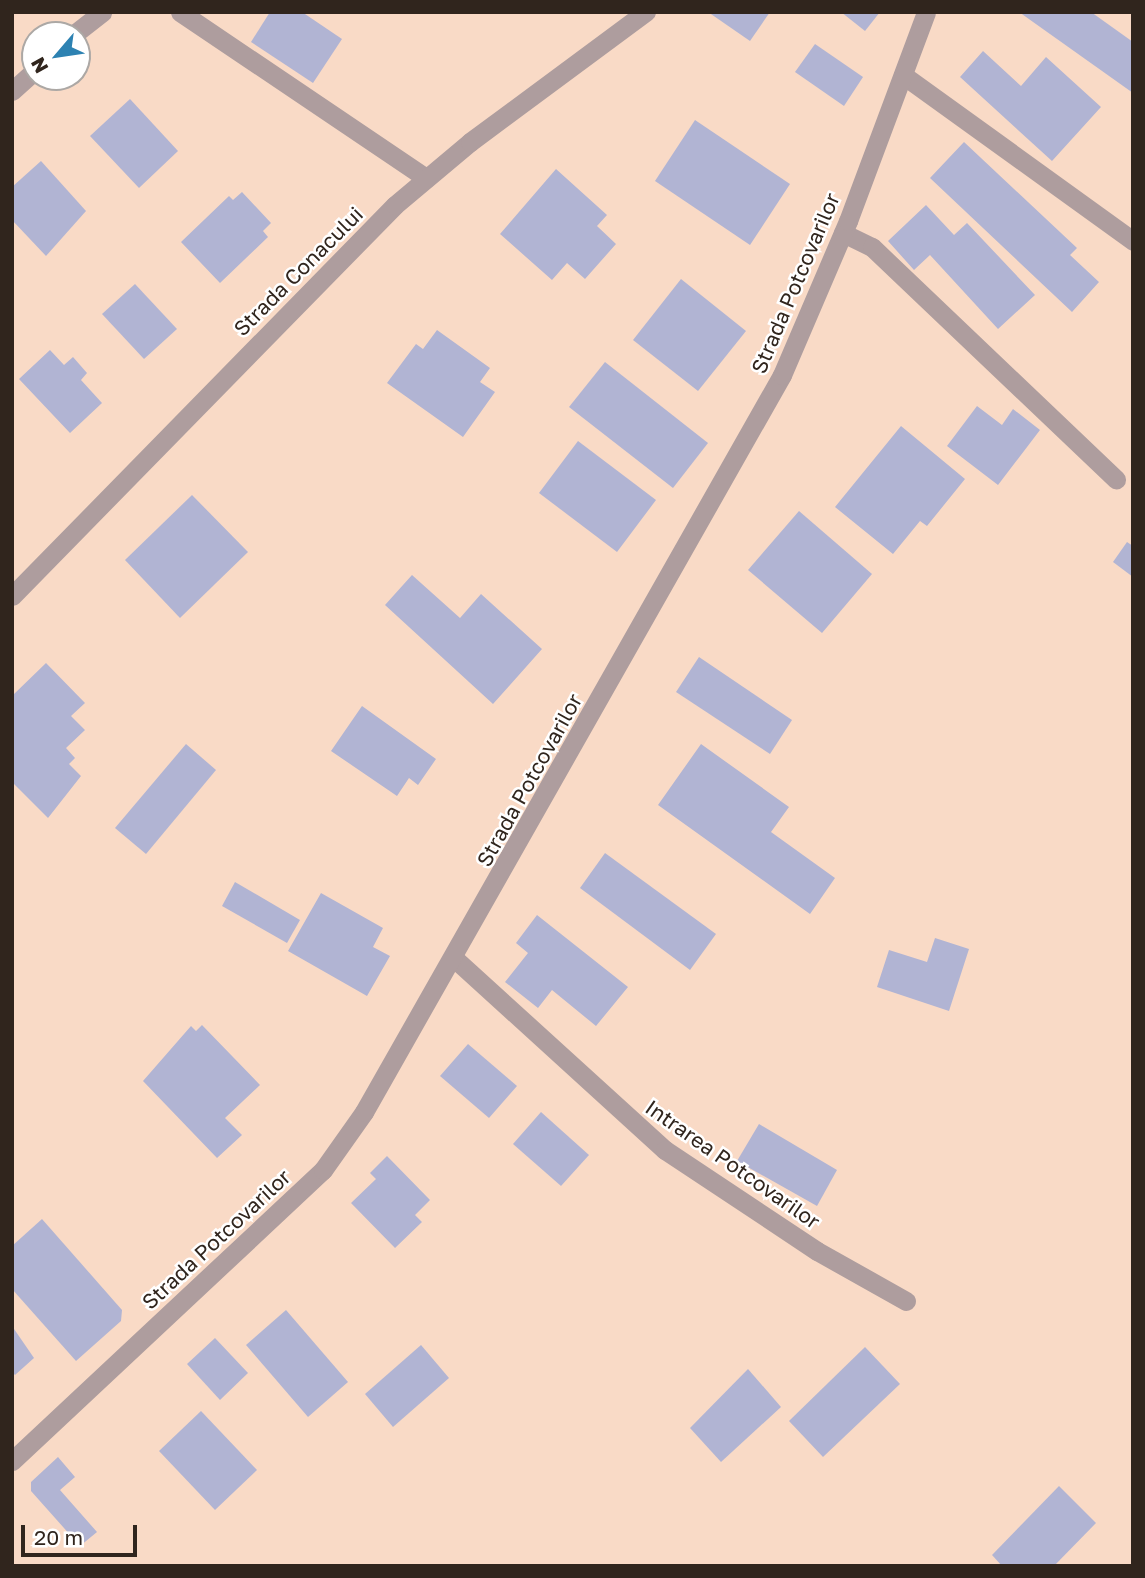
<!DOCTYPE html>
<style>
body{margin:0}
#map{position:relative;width:1145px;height:1578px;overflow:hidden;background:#f9dac6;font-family:"Golos Text",sans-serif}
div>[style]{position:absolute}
.building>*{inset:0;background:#b1b4d3}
.minor>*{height:19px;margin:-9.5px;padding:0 9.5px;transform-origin:9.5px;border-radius:9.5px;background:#ae9d9e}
span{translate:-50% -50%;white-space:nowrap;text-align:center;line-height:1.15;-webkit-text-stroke:5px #fff;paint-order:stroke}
.street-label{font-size:21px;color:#30251d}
.frame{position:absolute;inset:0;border:14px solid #30251d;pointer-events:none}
.north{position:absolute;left:21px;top:21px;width:70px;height:70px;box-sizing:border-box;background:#fff;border:2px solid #aca8a5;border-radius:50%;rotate:241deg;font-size:19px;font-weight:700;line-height:28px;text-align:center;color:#30251d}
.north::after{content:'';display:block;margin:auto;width:24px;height:32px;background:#2d82b2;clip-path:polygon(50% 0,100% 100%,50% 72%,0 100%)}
.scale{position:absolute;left:21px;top:1525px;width:116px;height:32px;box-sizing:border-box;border:4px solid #30251d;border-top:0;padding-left:9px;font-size:21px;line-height:24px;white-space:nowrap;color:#30251d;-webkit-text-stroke:5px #fff;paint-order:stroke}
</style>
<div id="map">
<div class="building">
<i style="clip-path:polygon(270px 12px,302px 12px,342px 39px,313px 83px,251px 42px)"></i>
<i style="clip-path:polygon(708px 12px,770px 12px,750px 41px)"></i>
<i style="clip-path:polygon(841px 12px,880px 12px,865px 31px)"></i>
<i style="clip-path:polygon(1019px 12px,1091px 12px,1133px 42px,1133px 93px)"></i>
<i style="clip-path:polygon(815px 44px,863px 77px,844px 106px,795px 72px)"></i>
<i style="clip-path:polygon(983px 51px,1021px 86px,1046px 57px,1101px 107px,1052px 161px,960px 77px)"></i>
<i style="clip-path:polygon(130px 99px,178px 151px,139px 188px,90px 136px)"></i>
<i style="clip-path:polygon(695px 120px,790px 184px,750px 245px,655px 181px)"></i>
<i style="clip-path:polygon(964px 142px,1077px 248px,1070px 255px,1099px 282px,1072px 312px,930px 178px)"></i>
<i style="clip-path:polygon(41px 161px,86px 211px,46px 256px,12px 220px,12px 187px)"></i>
<i style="clip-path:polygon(556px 169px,607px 215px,597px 226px,616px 244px,585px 279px,567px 263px,552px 280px,500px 234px)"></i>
<i style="clip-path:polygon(242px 192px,271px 223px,263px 231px,268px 237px,220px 283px,181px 242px,229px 196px,233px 200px)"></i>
<i style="clip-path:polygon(926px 205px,954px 235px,967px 223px,1035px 295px,998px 329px,930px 255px,914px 270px,888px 241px)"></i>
<i style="clip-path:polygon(681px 279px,746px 331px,698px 391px,633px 340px)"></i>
<i style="clip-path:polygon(135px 284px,177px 329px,144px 359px,102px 314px)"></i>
<i style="clip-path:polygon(437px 330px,490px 368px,480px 382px,495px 392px,463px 437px,387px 383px,416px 344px,423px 349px)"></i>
<i style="clip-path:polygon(50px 350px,64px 365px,73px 357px,87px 373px,81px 380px,102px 403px,70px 433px,19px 379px)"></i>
<i style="clip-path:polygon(605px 362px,708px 443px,673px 488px,569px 407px)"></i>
<i style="clip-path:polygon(977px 406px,1002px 425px,1013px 409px,1040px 430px,998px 485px,947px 446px)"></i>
<i style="clip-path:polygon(901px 426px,965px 479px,927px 526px,920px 521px,893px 554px,835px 507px)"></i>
<i style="clip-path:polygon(578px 441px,656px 500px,617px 552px,539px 493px)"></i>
<i style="clip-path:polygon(192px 495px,248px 552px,180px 618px,125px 560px)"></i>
<i style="clip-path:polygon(799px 511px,872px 574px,822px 633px,748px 570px)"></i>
<i style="clip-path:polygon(1127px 542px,1133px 546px,1133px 577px,1113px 562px)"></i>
<i style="clip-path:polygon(412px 575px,460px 618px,481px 594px,542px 649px,493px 704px,385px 605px)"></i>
<i style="clip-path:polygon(699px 657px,792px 720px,770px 754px,676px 692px)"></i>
<i style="clip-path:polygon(46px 663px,85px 703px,71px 716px,85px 730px,66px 748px,75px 758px,69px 764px,81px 776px,48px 818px,12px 782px,12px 696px)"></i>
<i style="clip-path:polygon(362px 706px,436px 759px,418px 785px,409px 778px,397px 796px,331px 751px)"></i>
<i style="clip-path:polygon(186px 744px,216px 770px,146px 854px,115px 828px)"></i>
<i style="clip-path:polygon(701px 744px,789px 807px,771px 832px,835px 878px,810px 914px,658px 805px)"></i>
<i style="clip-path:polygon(605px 853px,716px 934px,690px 970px,580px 888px)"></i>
<i style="clip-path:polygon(235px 882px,300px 920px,287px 943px,222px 906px)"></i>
<i style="clip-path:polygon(321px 893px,383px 928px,373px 947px,390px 956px,367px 996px,288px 951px)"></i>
<i style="clip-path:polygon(537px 915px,628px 987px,596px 1026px,552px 990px,538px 1008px,505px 982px,528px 953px,516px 943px)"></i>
<i style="clip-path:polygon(935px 938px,969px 949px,949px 1011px,877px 987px,889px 950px,927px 962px)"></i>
<i style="clip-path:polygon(202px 1025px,260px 1085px,225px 1118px,242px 1135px,217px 1158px,143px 1081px,191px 1026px,196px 1031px)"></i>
<i style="clip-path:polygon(468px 1044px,517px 1086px,489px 1118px,440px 1076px)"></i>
<i style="clip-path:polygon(541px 1112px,589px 1155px,561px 1186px,513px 1144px)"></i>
<i style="clip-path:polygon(759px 1124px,837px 1170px,817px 1206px,737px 1161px)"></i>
<i style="clip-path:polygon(387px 1156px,430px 1200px,415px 1215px,422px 1222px,395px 1248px,351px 1203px,376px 1179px,370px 1173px)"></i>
<i style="clip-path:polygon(42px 1219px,122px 1310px,121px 1321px,76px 1361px,12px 1289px,12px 1246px)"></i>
<i style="clip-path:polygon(286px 1310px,348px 1382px,308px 1417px,246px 1345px)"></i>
<i style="clip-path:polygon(12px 1326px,34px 1358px,15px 1375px,12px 1372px)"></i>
<i style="clip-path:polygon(215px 1338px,248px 1373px,220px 1400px,187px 1364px)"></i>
<i style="clip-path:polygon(421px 1345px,449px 1378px,393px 1427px,365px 1394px)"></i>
<i style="clip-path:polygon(865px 1347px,900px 1384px,823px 1457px,789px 1421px)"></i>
<i style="clip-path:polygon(748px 1369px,781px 1407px,721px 1462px,690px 1428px)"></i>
<i style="clip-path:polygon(201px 1411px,257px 1470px,215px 1510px,159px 1451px)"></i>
<i style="clip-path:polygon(58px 1457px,75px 1477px,60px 1490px,97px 1532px,80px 1546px,31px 1491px,31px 1482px)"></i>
<i style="clip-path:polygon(1059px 1486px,1096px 1523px,1054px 1566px,1002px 1566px,992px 1555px)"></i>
</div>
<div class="minor">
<i style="left:180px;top:12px;width:297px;rotate:34deg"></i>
<i style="left:73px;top:35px;width:37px;rotate:-38deg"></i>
<i style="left:903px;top:75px;width:284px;rotate:35.8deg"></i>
<i style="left:12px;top:91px;width:31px;rotate:-42deg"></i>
<i style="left:843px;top:233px;width:32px;rotate:26deg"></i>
<i style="left:872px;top:247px;width:337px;rotate:43.6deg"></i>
<i style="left:12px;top:596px;width:547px;rotate:-45.59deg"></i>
<i style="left:395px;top:205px;width:98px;rotate:-40deg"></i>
<i style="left:470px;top:142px;width:219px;rotate:-36.5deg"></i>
<i style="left:455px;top:959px;width:284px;rotate:42.3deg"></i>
<i style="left:665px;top:1150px;width:182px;rotate:33.6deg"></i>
<i style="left:817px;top:1251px;width:102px;rotate:29.3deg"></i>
<i style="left:12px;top:1461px;width:426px;rotate:-43.1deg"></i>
<i style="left:323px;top:1170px;width:71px;rotate:-54.7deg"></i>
<i style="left:364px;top:1112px;width:847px;rotate:-60.44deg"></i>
<i style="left:782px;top:375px;width:168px;rotate:-66.8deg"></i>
<i style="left:848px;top:221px;width:223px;rotate:-69.5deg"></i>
</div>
<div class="street-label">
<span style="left:298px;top:271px;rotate:-45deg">Strada Conacului</span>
<span style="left:795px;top:283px;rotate:-67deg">Strada Potcovarilor</span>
<span style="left:529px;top:780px;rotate:-61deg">Strada Potcovarilor</span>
<span style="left:733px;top:1164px;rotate:35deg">Intrarea Potcovarilor</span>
<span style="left:216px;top:1239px;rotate:-43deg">Strada Potcovarilor</span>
</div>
<div class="frame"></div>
<div class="north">N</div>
<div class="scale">20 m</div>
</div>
